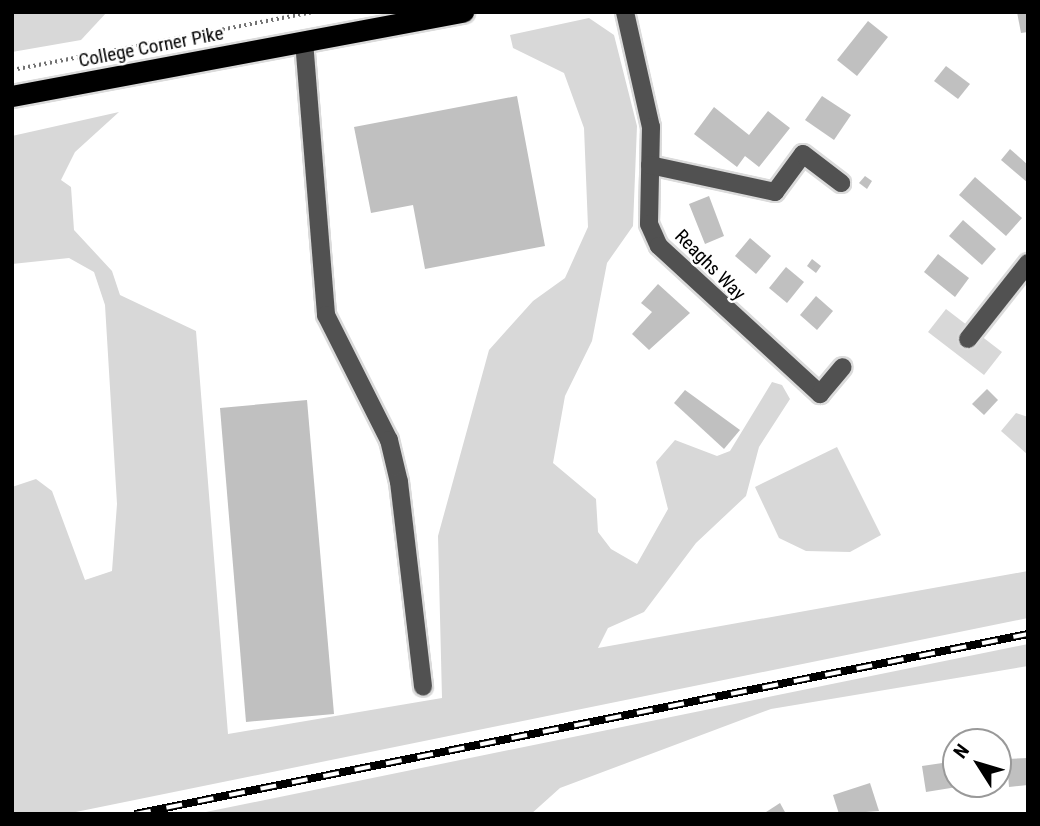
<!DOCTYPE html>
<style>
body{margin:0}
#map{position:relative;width:1040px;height:826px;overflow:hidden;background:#fff;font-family:"Roboto Condensed",sans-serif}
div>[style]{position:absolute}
.green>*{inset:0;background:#d8d8d8}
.building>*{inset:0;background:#c0c0c0}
.path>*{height:3.5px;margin-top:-1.75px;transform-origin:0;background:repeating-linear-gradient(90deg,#737373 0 2px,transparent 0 5.5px)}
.roads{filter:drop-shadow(2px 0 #dbdbdb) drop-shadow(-2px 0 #dbdbdb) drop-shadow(0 2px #dbdbdb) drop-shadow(0 -2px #dbdbdb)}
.minor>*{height:18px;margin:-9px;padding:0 9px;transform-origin:9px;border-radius:9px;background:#515151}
.highway>*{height:21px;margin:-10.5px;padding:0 10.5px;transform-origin:10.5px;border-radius:10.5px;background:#000}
.rail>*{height:8px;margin-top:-4px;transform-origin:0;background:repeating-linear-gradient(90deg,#fff 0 16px,#000 0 32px);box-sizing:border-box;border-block:2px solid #000}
span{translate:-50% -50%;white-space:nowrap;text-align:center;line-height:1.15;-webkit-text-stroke:5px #fff;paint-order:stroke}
.street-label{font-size:19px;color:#000}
.frame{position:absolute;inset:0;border:14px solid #000;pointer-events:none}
.north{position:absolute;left:942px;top:728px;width:70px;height:70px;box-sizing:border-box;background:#fff;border:2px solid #999;border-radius:50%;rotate:307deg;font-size:19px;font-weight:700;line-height:28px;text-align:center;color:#000}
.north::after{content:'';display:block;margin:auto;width:24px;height:32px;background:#000;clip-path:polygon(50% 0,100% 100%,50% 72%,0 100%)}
</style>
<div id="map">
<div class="green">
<i style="clip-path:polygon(12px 12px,107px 12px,81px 40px,12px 52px)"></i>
<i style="clip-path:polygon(589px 18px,614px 35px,637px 126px,633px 226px,607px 263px,592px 341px,565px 396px,553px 463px,596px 499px,598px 532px,611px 549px,637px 564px,668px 509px,656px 462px,675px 440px,717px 456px,730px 451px,772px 382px,782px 385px,790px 399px,759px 447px,746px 496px,696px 543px,644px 612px,608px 628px,598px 648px,1028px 571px,1028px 618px,66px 814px,12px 814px,12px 487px,36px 479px,52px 491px,85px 580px,112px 571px,117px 504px,105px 305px,94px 272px,69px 258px,12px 264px,12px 136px,119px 112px,75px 152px,61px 180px,71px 187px,74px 230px,112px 271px,120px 295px,196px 331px,228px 734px,442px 698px,438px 536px,489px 350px,533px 301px,565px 278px,588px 227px,584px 128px,564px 73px,513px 48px,510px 35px)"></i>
<i style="clip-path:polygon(946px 309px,1002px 352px,984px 375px,928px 332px)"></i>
<i style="clip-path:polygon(1016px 413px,1028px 417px,1028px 455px,1001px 431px)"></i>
<i style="clip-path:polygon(837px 447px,881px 535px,850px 552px,806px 551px,779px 538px,755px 487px)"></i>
<i style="clip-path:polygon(1028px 644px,1028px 666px,771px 709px,560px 788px,531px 814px,196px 814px)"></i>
</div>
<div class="building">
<i style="clip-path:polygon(1017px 12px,1028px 12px,1028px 32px,1021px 33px)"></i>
<i style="clip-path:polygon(868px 21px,888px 37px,857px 76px,837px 60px)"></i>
<i style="clip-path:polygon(946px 66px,970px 84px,958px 99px,934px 81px)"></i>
<i style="clip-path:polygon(517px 96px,545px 246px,425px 269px,413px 205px,371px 213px,354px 127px)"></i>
<i style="clip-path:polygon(822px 96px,851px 115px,834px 140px,805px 120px)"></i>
<i style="clip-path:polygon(714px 107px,749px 135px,768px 111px,790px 128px,759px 167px,745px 156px,737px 167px,694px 134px)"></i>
<i style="clip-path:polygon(1010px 149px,1028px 165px,1028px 183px,1001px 160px)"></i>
<i style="clip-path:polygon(865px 176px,872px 181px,867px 189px,859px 183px)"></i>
<i style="clip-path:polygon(975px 177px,1022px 218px,1006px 236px,959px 195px)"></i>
<i style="clip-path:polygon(709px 196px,724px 236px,705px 244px,689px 204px)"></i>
<i style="clip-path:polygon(963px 220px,996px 249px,982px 265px,949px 236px)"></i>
<i style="clip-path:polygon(750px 238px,771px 256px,756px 274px,735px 256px)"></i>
<i style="clip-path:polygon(938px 254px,969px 278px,955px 297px,924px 272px)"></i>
<i style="clip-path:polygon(812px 259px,821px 266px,816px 273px,807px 266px)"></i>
<i style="clip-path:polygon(786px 267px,804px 282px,787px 303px,769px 288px)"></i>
<i style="clip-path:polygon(658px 284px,690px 313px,649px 350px,632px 334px,652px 312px,641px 303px)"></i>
<i style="clip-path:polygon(816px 296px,833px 311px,817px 330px,800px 315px)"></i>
<i style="clip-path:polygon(987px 389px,998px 400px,984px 415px,972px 404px)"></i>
<i style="clip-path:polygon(685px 390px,740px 430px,724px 449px,674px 403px)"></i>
<i style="clip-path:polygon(307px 400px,334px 714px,246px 722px,220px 408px)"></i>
<i style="clip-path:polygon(1028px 758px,1028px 785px,1009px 787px,1007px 759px)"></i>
<i style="clip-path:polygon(956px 761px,957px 787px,926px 792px,922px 766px)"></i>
<i style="clip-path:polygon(870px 783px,879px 811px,839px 814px,833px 795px)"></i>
<i style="clip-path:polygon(780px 803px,786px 814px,763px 814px)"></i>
</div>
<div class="path">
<i style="left:12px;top:70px;width:308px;rotate:-10.9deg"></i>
</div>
<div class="roads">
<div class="minor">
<i style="left:625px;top:12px;width:118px;rotate:77.3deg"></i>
<i style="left:651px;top:127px;width:97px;rotate:91.2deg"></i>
<i style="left:649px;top:224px;width:24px;rotate:66deg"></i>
<i style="left:659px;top:246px;width:219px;rotate:42.6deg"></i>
<i style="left:820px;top:394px;width:35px;rotate:-50deg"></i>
<i style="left:304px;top:41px;width:275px;rotate:85.4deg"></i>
<i style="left:326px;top:315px;width:140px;rotate:63.3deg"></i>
<i style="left:389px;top:440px;width:43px;rotate:76.6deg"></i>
<i style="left:399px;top:482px;width:206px;rotate:83.3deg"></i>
<i style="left:650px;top:165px;width:128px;rotate:12.2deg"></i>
<i style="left:775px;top:192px;width:47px;rotate:-53.6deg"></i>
<i style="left:803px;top:154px;width:48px;rotate:37.3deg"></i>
<i style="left:968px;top:339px;width:97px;rotate:-51.7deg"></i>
</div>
<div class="highway">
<i style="left:12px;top:96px;width:459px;rotate:-10.6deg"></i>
</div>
</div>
<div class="rail">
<i style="left:135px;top:814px;width:911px;rotate:-11.4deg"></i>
</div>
<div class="street-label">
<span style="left:151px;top:47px;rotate:-11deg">College Corner Pike</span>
<span style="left:710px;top:265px;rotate:45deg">Reaghs Way</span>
</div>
<div class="frame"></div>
<div class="north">N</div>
</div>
